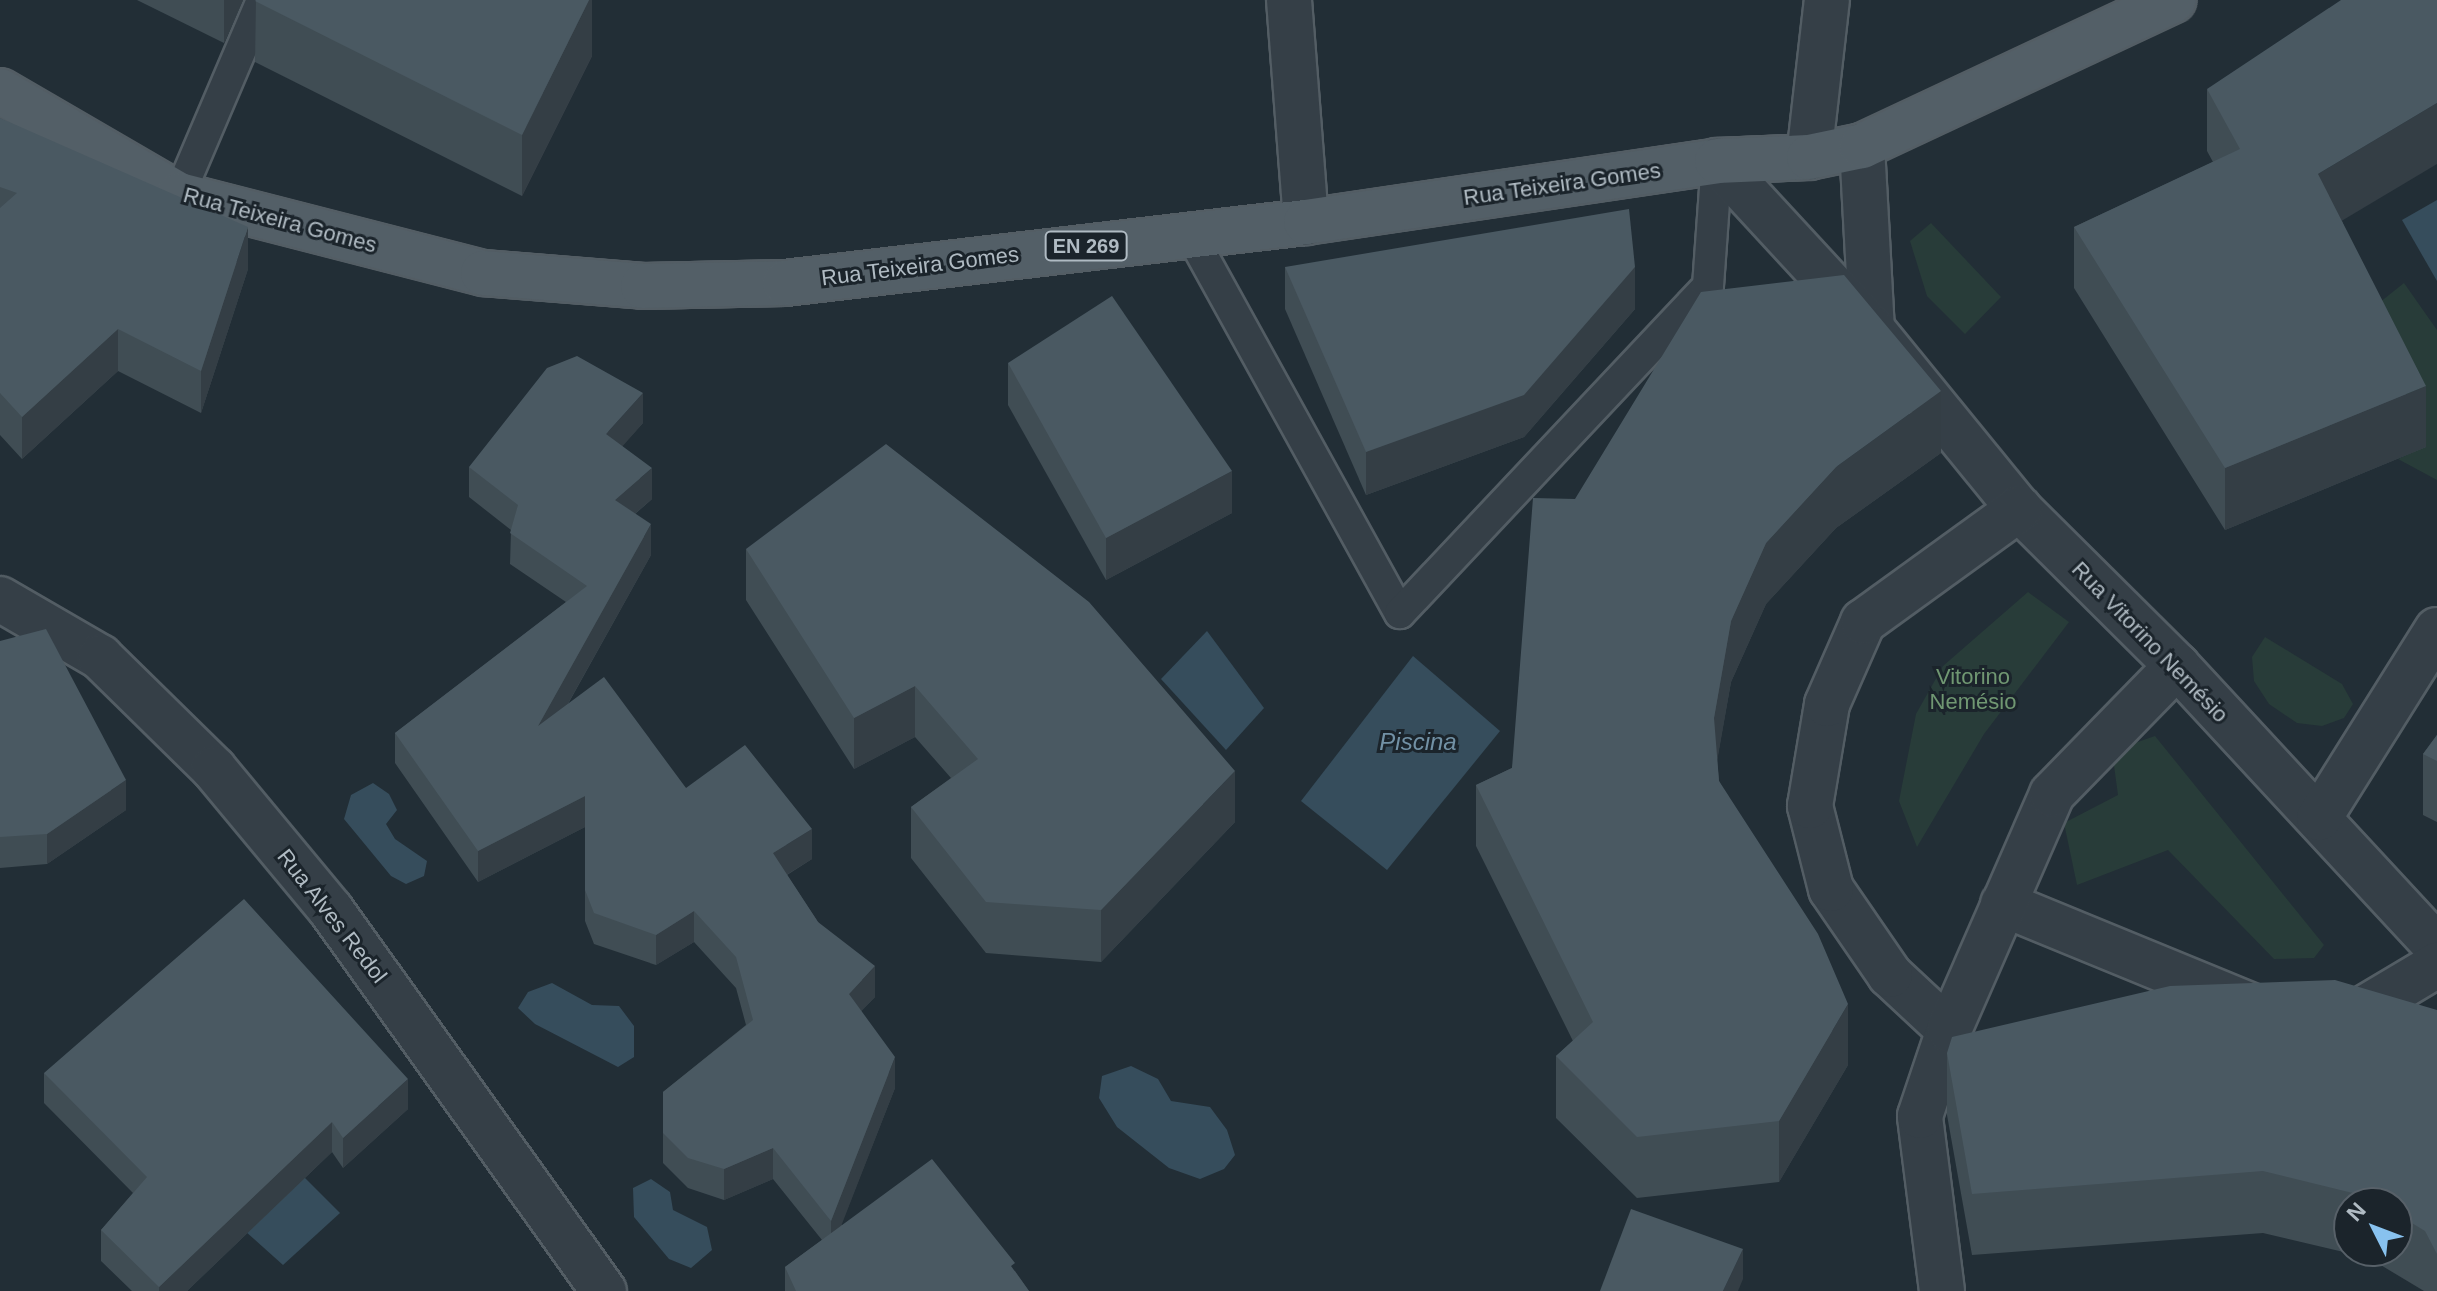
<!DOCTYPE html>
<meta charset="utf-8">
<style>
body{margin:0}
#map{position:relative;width:2437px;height:1291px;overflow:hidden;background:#222e36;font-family:Helvetica,sans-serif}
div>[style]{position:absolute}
.green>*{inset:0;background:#283c39}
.water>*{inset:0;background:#364d5c}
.roads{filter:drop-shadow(2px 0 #535d64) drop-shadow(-2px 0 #535d64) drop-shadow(0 2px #535d64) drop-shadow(0 -2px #535d64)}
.service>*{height:30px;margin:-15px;padding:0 15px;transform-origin:15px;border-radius:15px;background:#353f47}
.minor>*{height:44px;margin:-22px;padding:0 22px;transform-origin:22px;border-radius:22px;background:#353f47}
.primary>*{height:44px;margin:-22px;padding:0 22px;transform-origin:22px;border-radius:22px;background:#535f67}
.wall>*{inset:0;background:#404d54}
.shaded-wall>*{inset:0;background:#343e45}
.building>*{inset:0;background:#4a5962}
span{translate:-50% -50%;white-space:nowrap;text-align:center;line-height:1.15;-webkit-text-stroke:6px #1b242b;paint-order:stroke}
.shield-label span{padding:2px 6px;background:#1b242b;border:2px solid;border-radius:6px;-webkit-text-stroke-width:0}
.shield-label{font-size:20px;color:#b0bbc3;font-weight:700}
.street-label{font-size:22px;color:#b0bbc3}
.park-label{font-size:22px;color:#709772}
.water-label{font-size:24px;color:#7291a5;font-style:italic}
.north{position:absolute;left:2333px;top:1187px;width:80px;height:80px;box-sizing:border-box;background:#1b242b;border:2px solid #576068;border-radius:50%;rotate:312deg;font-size:22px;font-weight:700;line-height:32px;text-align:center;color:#b0bbc3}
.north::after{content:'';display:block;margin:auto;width:28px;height:36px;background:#88c2ef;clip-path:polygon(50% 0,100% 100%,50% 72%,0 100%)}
</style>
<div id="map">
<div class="green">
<i style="clip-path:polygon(1931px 223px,2001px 297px,1965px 334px,1927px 296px,1910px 241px)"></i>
<i style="clip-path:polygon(2404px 283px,2437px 330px,2437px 480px,2398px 459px,2426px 446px,2360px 318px)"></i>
<i style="clip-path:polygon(2028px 592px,2069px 622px,1984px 734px,1917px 847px,1899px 801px,1916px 714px,1943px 666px)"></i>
<i style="clip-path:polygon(2265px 637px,2342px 684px,2353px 704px,2344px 718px,2322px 726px,2297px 723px,2269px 704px,2254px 681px,2252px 657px)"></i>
<i style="clip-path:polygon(2155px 736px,2324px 945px,2314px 958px,2274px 959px,2168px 850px,2077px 885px,2064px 823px,2118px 795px,2112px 751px)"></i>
</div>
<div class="water">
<i style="clip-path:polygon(2437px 200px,2437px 281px,2402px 220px)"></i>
<i style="clip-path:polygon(1207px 631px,1264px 708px,1226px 750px,1161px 679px)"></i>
<i style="clip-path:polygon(1413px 656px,1500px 731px,1387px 870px,1301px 801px)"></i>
<i style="clip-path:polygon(373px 783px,389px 794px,397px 810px,386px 824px,395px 839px,427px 861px,424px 876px,406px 884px,391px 876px,344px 819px,351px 795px)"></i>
<i style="clip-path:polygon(552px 983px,592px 1005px,619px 1006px,634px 1026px,634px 1057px,618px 1067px,535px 1024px,518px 1008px,528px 992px)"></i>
<i style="clip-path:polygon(1131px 1066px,1158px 1079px,1171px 1101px,1210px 1107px,1227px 1130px,1235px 1155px,1224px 1169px,1200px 1179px,1169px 1168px,1117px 1127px,1099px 1098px,1102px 1076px)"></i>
<i style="clip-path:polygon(274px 1147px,340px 1213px,283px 1265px,245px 1231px)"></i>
<i style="clip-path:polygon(651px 1179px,670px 1192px,673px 1210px,707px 1227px,712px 1250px,691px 1268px,669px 1259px,634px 1217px,633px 1188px)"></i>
</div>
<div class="roads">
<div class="service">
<i style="left:179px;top:195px;width:212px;rotate:-66.9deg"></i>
<i style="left:1191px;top:235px;width:432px;rotate:61.1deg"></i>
<i style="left:1400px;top:613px;width:449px;rotate:-46.7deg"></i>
<i style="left:1708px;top:286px;width:125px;rotate:-85.9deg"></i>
</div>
<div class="minor">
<i style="left:1289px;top:0;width:223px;rotate:85.6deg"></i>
<i style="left:1862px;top:146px;width:183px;rotate:86.9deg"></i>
<i style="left:1809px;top:157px;width:158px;rotate:-83.5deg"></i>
<i style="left:1717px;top:161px;width:229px;rotate:47.3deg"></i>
<i style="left:1872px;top:329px;width:232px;rotate:50.8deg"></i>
<i style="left:2019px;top:509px;width:223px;rotate:44.8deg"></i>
<i style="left:2177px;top:666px;width:383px;rotate:47.2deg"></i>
<i style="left:0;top:599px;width:116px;rotate:30.1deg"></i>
<i style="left:100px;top:657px;width:160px;rotate:44.5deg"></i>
<i style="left:214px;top:769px;width:183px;rotate:50.3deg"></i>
<i style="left:331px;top:910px;width:469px;rotate:54.4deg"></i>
<i style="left:2319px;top:818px;width:222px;rotate:-57.9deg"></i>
<i style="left:2003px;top:904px;width:274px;rotate:22.3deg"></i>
<i style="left:2332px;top:1013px;width:28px;rotate:-4deg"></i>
<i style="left:2360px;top:1011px;width:90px;rotate:-30.9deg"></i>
<i style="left:1949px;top:1030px;width:81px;rotate:-137deg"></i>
<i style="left:1890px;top:975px;width:104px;rotate:-124.5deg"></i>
<i style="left:1831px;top:889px;width:86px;rotate:-104.2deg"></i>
<i style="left:1810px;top:806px;width:103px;rotate:-80.5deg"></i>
<i style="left:1827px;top:704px;width:90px;rotate:-66.3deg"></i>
<i style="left:1863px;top:622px;width:193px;rotate:-35.9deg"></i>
<i style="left:1942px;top:1291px;width:176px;rotate:-97.2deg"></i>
<i style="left:1920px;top:1116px;width:91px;rotate:-71.4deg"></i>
<i style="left:1949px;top:1030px;width:257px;rotate:-66.4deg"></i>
<i style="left:2052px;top:794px;width:179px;rotate:-45.7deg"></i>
</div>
<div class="primary">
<i style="left:0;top:91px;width:207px;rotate:30.2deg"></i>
<i style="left:179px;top:195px;width:314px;rotate:14.4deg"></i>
<i style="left:483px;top:273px;width:161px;rotate:4.6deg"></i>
<i style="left:643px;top:286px;width:142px;rotate:-1.2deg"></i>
<i style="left:785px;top:283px;width:525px;rotate:-6.68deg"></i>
<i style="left:1306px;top:222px;width:416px;rotate:-8.4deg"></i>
<i style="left:1717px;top:161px;width:92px;rotate:-2.5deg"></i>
<i style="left:1809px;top:157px;width:54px;rotate:-11.7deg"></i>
<i style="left:1862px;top:146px;width:344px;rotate:-25.1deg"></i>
</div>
</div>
<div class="wall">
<i style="clip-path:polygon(137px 0,243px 0,224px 43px)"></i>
<i style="clip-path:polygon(256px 0,592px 0,592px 56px,522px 196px,255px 62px)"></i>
<i style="clip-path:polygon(2207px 89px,2342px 221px,2426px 447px,2225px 530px,2074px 288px,2074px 227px,2213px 162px,2207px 151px)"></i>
<i style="clip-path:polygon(0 118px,248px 269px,201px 413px,118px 371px,22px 459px,0 435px)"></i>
<i style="clip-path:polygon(1285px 267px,1635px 309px,1524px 437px,1366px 495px,1285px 309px)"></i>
<i style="clip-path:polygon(1008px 363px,1232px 513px,1106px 580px,1008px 405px)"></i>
<i style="clip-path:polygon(643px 423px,622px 446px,652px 499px,635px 514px,651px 555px,568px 704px,686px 788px,812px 859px,787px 875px,818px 922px,875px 997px,861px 1011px,895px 1088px,841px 1225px,1015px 1271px,1029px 1291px,785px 1291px,785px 1267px,822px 1240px,773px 1179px,724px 1200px,688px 1188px,663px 1163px,663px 1092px,746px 1025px,736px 988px,694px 942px,656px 965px,594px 944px,585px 921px,585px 827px,478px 882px,395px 763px,395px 733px,566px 602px,510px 564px,511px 530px,469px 497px,469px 467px)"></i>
<i style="clip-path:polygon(1941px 453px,1836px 528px,1766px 604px,1731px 682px,1717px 760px,1719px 781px,1848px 1065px,1779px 1182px,1637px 1198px,1556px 1118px,1556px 1056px,1573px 1041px,1476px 846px,1476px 785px,1512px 768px,1575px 499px)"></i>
<i style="clip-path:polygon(746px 549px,1235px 822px,1101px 962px,986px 953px,911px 858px,911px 807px,951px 778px,915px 737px,854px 769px,746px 600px)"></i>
<i style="clip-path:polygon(0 641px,126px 810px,47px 864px,0 868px)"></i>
<i style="clip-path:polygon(2437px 735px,2437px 822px,2423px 815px,2423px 754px)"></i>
<i style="clip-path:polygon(evenodd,2437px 1010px,2437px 1291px,2424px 1291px,2369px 1258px,2263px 1233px,1972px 1255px,1947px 1115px,1947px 1053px,2437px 1010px,2349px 1203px,2397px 1203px,2397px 1251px,2349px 1251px,2349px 1203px)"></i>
<i style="clip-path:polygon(44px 1073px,408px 1109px,343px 1168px,332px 1152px,187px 1291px,132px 1291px,101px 1261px,101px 1230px,133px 1193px,44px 1103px)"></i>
</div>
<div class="shaded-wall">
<i style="clip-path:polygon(224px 0,243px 0,224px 43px)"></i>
<i style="clip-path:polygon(589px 0,592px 0,592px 56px,522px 196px,522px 135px)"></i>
<i style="clip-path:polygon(2437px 103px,2437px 164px,2318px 235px,2318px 174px)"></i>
<i style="clip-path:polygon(248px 227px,248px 269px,201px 413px,201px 371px)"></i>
<i style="clip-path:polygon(1635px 267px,1635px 309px,1524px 437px,1366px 495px,1366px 452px)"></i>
<i style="clip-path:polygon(118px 329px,118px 371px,22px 459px,22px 417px)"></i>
<i style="clip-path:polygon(2426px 386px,2426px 447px,2225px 530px,2225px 468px)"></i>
<i style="clip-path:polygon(1941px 391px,1941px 453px,1836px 528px,1766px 604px,1731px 682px,1714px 779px,1714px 718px,1731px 621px,1766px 543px,1836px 467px)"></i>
<i style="clip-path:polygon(643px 393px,643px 423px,606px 465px,606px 434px)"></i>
<i style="clip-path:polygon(652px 468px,652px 499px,615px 531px,615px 500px)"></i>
<i style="clip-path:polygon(1232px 471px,1232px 513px,1106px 580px,1106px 538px)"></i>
<i style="clip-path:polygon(651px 524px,651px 555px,538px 757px,538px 726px)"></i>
<i style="clip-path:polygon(915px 686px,915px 737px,854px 769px,854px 718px)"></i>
<i style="clip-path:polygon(1235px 771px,1235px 822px,1101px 962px,1101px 910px)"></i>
<i style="clip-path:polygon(126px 780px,126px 810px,47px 864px,47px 834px)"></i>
<i style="clip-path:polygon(585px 796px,585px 827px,478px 882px,478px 851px)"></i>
<i style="clip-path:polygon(812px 829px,812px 859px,773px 883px,773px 853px)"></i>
<i style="clip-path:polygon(694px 911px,694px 942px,656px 965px,656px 935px)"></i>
<i style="clip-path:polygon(875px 966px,875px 997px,849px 1024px,849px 994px)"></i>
<i style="clip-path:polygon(1848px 1004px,1848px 1065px,1779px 1182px,1779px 1121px)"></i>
<i style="clip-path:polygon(895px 1057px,895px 1088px,831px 1252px,831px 1221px)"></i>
<i style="clip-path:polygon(408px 1079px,408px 1109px,343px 1168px,343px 1138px)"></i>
<i style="clip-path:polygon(332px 1122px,332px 1152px,187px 1291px,159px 1291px,159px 1287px)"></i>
<i style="clip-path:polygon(773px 1148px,773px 1179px,724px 1200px,724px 1169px)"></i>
<i style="clip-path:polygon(1743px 1249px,1743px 1279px,1738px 1291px,1723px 1291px)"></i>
</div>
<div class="building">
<i style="clip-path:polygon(256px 0,589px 0,522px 135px,255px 1px)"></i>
<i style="clip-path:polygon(2341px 0,2437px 0,2437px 103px,2318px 174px,2426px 386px,2225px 468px,2074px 227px,2240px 149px,2207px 89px)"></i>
<i style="clip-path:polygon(0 118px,248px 227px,201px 371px,118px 329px,22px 417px,0 393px,0 208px,17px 193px,0 187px)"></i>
<i style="clip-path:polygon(1629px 209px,1635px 267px,1524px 395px,1366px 452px,1285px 267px)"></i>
<i style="clip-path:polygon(1844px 275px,1941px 391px,1836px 467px,1766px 543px,1731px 621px,1714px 718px,1719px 781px,1818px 934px,1848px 1004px,1779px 1121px,1637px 1137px,1556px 1056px,1593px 1022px,1476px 785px,1512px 768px,1533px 498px,1575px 499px,1701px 292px)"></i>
<i style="clip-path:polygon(1112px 296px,1232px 471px,1106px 538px,1008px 363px)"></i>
<i style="clip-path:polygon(577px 356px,643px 393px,606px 434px,652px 468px,615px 500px,651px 524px,538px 726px,604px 677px,686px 788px,745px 745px,812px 829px,773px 853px,818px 922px,875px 966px,849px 994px,895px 1057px,831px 1221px,773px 1148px,724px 1169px,688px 1158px,663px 1133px,663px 1092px,753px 1020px,736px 957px,694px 911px,656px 935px,594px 913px,585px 890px,585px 796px,478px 851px,395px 733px,587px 586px,510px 533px,518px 505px,469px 467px,547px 368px)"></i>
<i style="clip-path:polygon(886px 444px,1089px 602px,1235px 771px,1101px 910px,986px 902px,911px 807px,978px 759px,915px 686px,854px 718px,746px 549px)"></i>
<i style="clip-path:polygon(46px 629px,126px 780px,47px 834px,0 837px,0 641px)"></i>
<i style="clip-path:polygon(2437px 735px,2437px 761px,2423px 754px)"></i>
<i style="clip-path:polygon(244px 899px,408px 1079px,343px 1138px,332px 1122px,159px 1287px,101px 1230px,147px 1177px,44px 1073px)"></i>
<i style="clip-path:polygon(2335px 980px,2437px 1010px,2437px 1254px,2425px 1231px,2397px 1214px,2397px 1203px,2379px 1203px,2369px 1197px,2263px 1171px,1972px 1194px,1947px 1053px,1952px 1037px,2170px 986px)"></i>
<i style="clip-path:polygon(932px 1159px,1015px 1263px,1011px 1266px,1029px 1291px,796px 1291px,785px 1267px)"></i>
<i style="clip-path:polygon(1631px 1209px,1743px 1249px,1723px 1291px,1600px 1291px)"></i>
</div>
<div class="shield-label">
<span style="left:1086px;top:246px">EN 269</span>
</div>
<div class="street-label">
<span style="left:1562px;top:184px;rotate:-8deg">Rua Teixeira Gomes</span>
<span style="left:280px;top:220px;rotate:15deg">Rua Teixeira Gomes</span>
<span style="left:920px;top:266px;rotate:-7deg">Rua Teixeira Gomes</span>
<span style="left:2150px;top:642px;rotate:46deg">Rua Vitorino Nemésio</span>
<span style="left:332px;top:916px;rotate:52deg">Rua Alves Redol</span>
</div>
<div class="park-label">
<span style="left:1973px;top:689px">Vitorino<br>Nemésio</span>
</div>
<div class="water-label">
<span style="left:1418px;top:742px">Piscina</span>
</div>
<div class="north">N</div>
</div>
